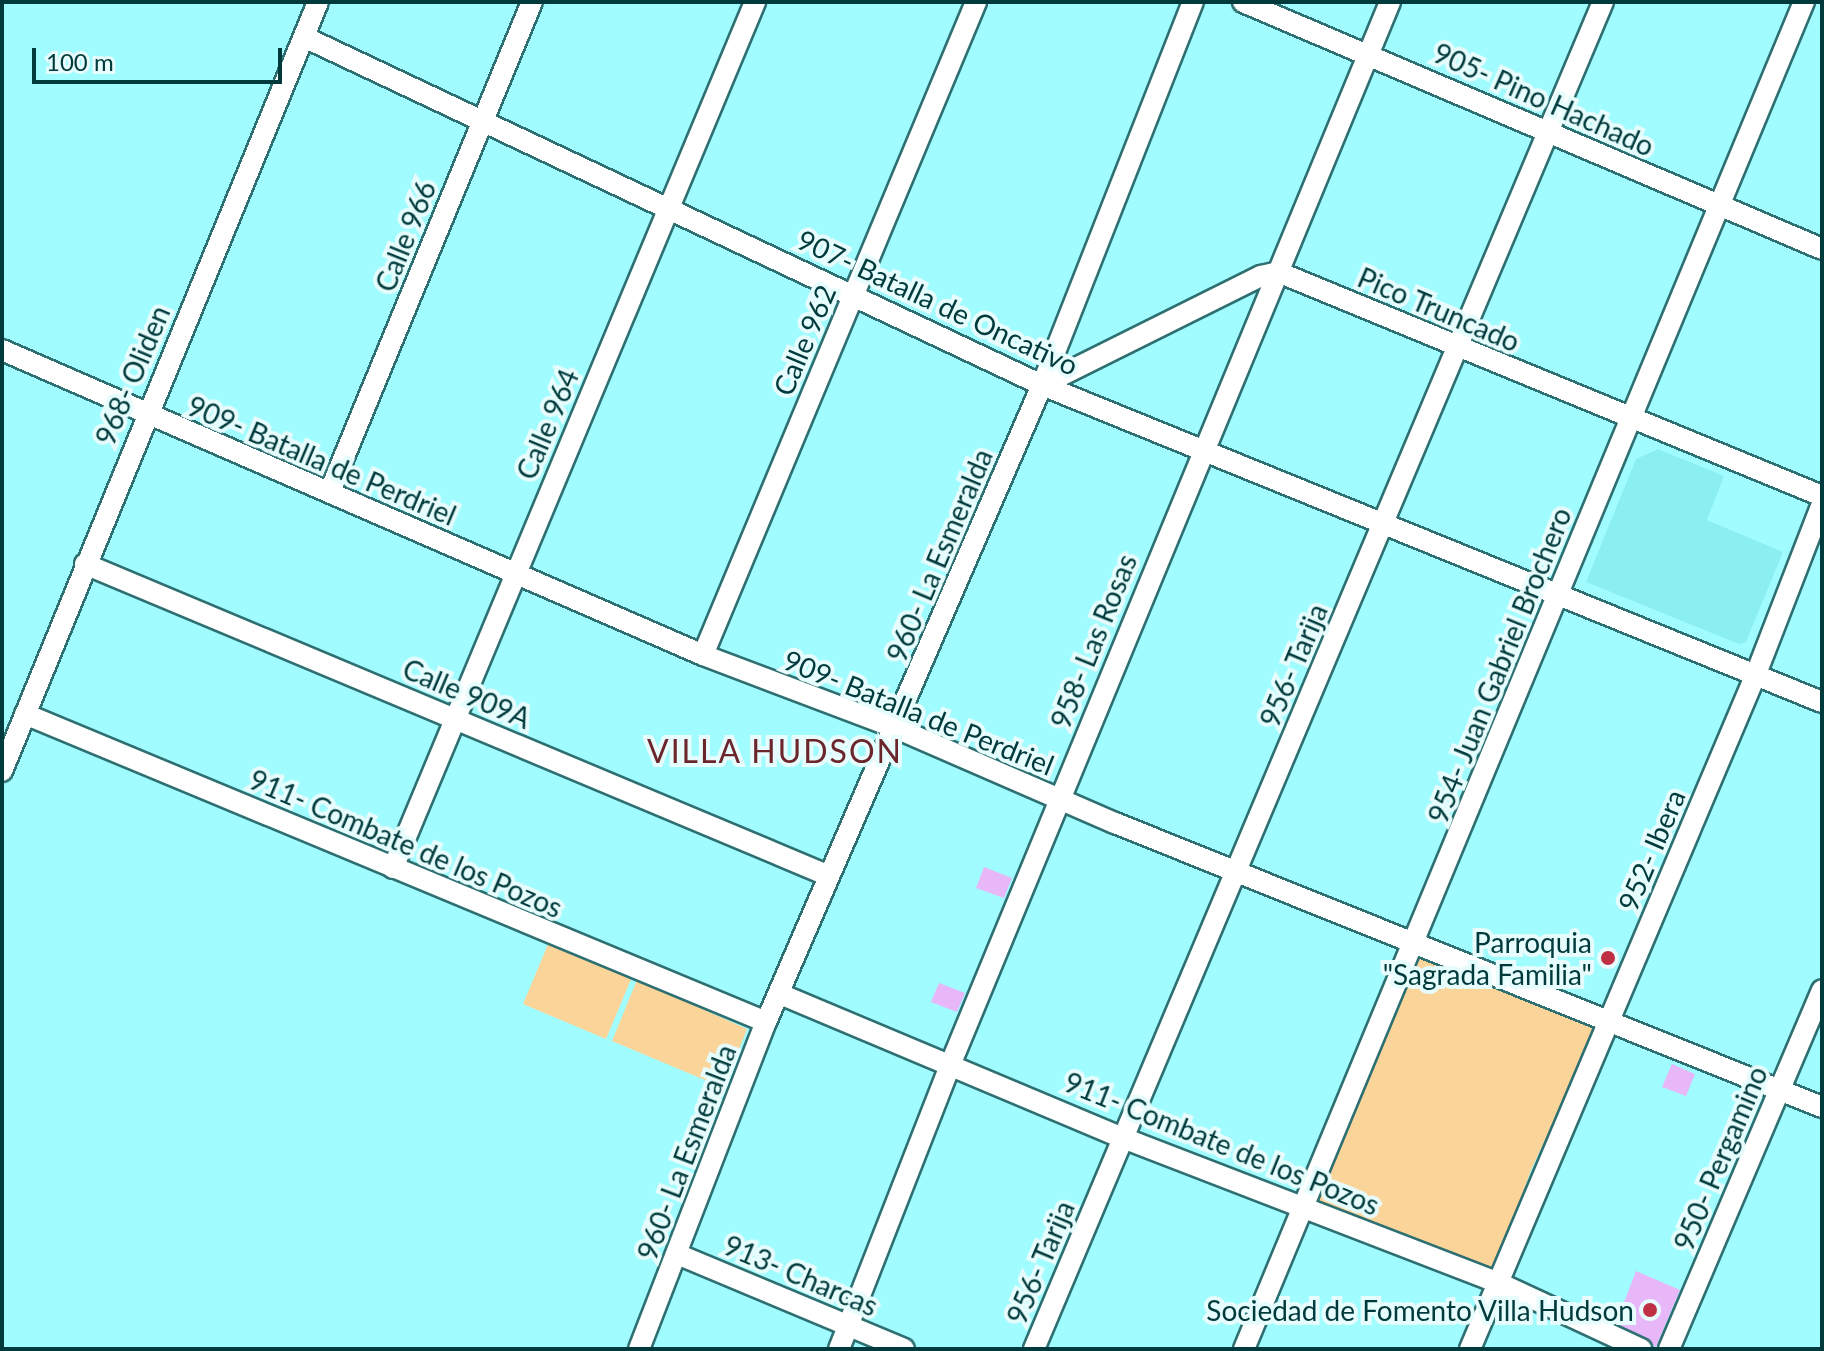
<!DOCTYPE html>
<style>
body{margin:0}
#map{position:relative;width:1824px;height:1351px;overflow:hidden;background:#a1fcff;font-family:Lato,sans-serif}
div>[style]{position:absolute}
.built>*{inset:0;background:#8beff2}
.green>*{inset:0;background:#fbd499}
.building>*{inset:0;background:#e8b7f7}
.roads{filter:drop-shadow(2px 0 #2e6f71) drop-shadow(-2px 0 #2e6f71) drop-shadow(0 2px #2e6f71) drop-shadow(0 -2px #2e6f71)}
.minor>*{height:20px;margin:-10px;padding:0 10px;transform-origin:10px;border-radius:10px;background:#fff}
.dots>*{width:22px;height:22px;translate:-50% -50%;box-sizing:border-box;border:4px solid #e7fcfc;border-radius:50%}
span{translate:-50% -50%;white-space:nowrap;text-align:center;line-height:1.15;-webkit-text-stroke:8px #e7fcfc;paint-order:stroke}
.street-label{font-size:28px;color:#003a3c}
.poi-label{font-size:28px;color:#003a3c}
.right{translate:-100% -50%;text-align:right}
.quarter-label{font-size:32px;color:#6b252b;letter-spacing:2px}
.frame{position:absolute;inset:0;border:4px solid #003a3c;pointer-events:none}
.scale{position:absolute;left:32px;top:48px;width:250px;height:36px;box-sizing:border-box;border:4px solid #003a3c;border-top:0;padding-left:10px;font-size:24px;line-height:28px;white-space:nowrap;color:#003a3c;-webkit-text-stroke:6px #e7fcfc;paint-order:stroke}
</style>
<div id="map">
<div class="built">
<i style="clip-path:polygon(1658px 449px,1724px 476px,1707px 520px,1783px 552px,1746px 642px,1739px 644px,1586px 582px,1636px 459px)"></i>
</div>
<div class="green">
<i style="clip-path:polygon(549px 942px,632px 977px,606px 1039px,523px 1004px)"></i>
<i style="clip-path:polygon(1417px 952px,1598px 1027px,1531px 1170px,1494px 1273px,1312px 1200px)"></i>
<i style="clip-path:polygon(637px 980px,747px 1029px,724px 1088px,612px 1041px)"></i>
</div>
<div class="building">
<i style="clip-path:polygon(984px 867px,1012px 878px,1004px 898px,976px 888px)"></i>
<i style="clip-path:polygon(939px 983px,965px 993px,957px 1012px,931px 1002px)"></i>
<i style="clip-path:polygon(1672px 1064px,1695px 1074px,1686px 1096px,1662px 1087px)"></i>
<i style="clip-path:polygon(1636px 1271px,1680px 1290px,1656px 1347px,1616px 1323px)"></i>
</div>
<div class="roads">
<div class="minor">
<i style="left:1243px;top:2px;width:629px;rotate:23.1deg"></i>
<i style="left:304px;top:37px;width:816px;rotate:25.25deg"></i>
<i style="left:1042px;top:385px;width:842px;rotate:22.12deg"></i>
<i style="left:2px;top:350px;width:764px;rotate:23.51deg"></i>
<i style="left:703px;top:655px;width:206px;rotate:20.7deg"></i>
<i style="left:896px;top:728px;width:239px;rotate:23.5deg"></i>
<i style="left:1115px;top:823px;width:762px;rotate:21.89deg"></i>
<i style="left:1042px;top:385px;width:245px;rotate:-26.5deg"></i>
<i style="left:1261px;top:276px;width:17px;rotate:-13deg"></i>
<i style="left:1278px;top:272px;width:588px;rotate:22.38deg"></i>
<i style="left:330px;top:491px;width:529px;rotate:-67.56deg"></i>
<i style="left:85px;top:564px;width:805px;rotate:22.74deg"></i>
<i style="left:703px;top:655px;width:708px;rotate:-67.31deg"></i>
<i style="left:25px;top:714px;width:802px;rotate:22.57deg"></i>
<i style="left:2px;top:771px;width:831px;rotate:-67.66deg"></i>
<i style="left:393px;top:868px;width:939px;rotate:-67.31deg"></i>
<i style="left:780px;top:994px;width:372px;rotate:22.8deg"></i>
<i style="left:1123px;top:1138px;width:403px;rotate:21.1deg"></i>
<i style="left:1499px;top:1283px;width:157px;rotate:24.9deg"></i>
<i style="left:677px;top:1254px;width:246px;rotate:22.7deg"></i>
<i style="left:639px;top:1349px;width:351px;rotate:-68.8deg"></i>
<i style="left:766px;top:1022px;width:694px;rotate:-66.57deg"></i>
<i style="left:1042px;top:385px;width:412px;rotate:-68.5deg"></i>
<i style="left:839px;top:1349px;width:307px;rotate:-68.6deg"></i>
<i style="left:951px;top:1063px;width:1148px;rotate:-67.52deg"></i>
<i style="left:1034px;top:1349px;width:1462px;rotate:-67.1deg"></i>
<i style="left:1244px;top:1349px;width:1459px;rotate:-67.43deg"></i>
<i style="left:1470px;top:1349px;width:733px;rotate:-67.04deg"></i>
<i style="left:1756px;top:674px;width:182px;rotate:-68.8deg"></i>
<i style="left:1669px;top:1349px;width:390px;rotate:-66.9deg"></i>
</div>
</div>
<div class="dots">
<i style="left:1608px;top:958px;background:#c03044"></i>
<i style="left:1650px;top:1310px;background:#c03044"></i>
</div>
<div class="street-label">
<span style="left:1544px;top:99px;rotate:24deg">905- Pino Hachado</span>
<span style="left:405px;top:236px;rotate:-68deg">Calle 966</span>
<span style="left:938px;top:302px;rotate:25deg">907- Batalla de Oncativo</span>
<span style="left:1439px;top:309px;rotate:23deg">Pico Truncado</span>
<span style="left:804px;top:340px;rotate:-67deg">Calle 962</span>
<span style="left:132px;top:375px;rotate:-67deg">968- Oliden</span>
<span style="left:547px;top:424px;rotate:-67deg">Calle 964</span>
<span style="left:322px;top:460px;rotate:23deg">909- Batalla de Perdriel</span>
<span style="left:939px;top:555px;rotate:-67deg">960- La Esmeralda</span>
<span style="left:1093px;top:641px;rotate:-68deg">958- Las Rosas</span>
<span style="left:1293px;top:665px;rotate:-67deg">956- Tarija</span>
<span style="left:1499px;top:665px;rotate:-68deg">954- Juan Gabriel Brochero</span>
<span style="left:467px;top:693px;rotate:23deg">Calle 909A</span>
<span style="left:919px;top:712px;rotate:22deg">909- Batalla de Perdriel</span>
<span style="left:406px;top:843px;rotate:23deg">911- Combate de los Pozos</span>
<span style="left:1651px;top:850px;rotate:-67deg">952- Ibera</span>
<span style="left:1222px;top:1143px;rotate:22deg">911- Combate de los Pozos</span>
<span style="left:686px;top:1152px;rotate:-69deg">960- La Esmeralda</span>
<span style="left:1720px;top:1158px;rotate:-67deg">950- Pergamino</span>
<span style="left:1040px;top:1262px;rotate:-67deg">956- Tarija</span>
<span style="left:801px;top:1275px;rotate:23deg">913- Charcas</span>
</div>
<div class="poi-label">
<span class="right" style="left:1592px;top:958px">Parroquia<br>"Sagrada Familia"</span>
<span class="right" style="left:1634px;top:1310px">Sociedad de Fomento Villa Hudson</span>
</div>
<div class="quarter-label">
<span style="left:775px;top:751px">VILLA HUDSON</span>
</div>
<div class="frame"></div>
<div class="scale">100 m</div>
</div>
